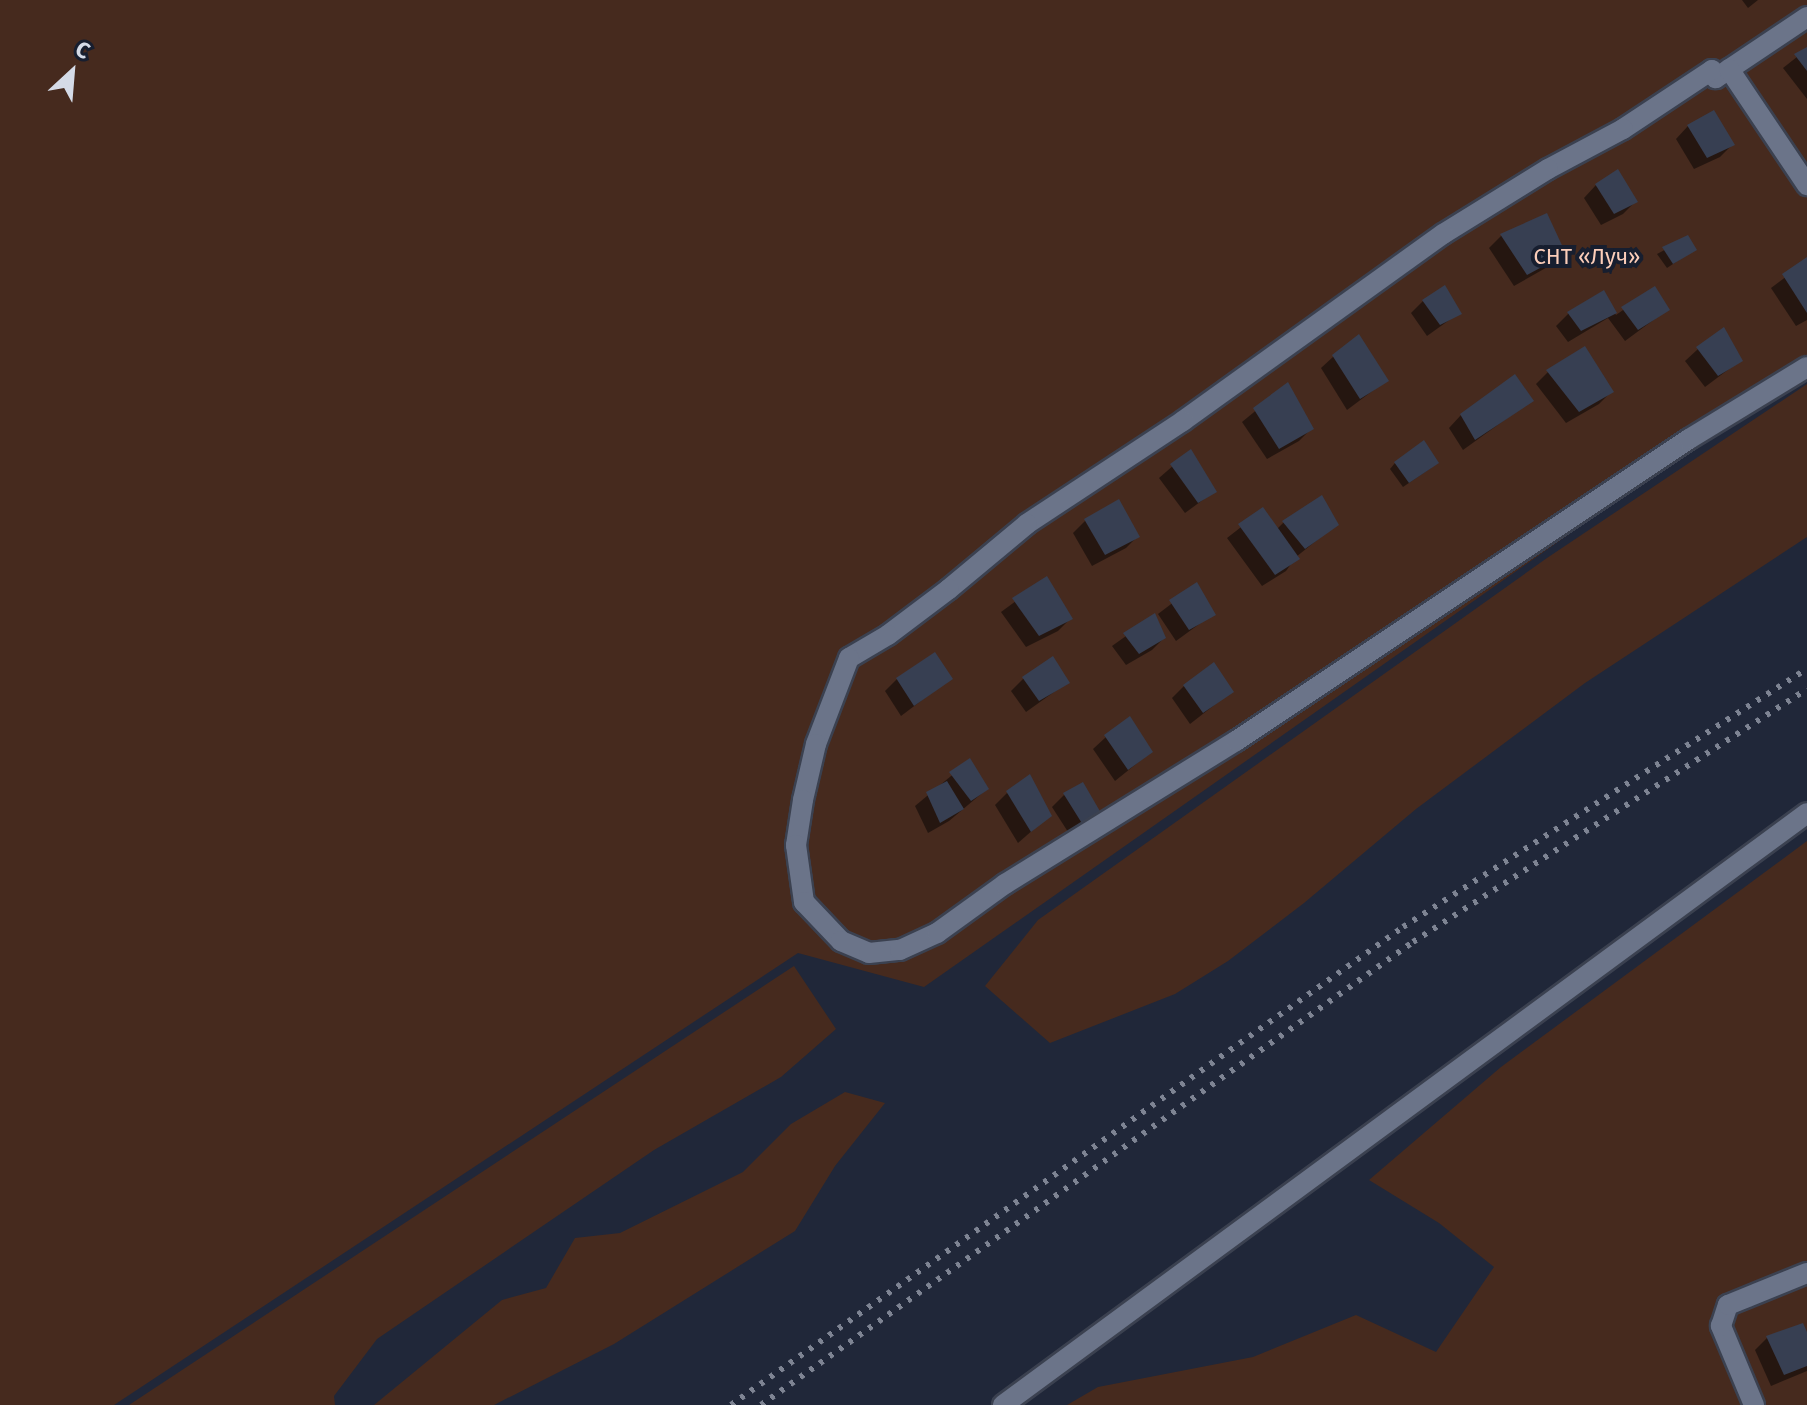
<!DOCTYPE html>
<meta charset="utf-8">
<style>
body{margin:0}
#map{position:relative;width:1807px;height:1405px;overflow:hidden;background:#202739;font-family:"Fira Sans",sans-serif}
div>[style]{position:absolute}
.green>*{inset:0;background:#462a1e}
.shadow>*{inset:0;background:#0007}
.building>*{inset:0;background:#373f52}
.roads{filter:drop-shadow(2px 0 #3b4150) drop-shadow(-2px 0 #3b4150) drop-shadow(0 2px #3b4150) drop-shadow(0 -2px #3b4150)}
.minor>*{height:20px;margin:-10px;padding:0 10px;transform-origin:10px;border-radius:10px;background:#6b7489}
.rail>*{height:6px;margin-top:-3px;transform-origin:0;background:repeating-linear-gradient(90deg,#7e8493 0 4px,transparent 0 12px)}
span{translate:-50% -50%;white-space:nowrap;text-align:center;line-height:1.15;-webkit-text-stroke:8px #171e2f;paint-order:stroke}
.park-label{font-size:22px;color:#fbcdb9}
.north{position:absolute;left:32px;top:32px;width:80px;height:80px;-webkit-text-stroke:6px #171e2f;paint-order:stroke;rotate:26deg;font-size:22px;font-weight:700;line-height:32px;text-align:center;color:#d5dbe7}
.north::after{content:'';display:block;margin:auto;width:28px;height:36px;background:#d5dbe7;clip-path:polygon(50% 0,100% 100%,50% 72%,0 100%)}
</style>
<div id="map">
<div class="green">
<i style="clip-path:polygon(0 0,1807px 0,1807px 367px,924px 987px,798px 953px,114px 1405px,0 1405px)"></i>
<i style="clip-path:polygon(1807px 384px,1807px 537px,1585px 683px,1416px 809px,1304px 903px,1228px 961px,1175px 994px,1050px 1043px,985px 986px,1038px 920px,1547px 558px)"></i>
<i style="clip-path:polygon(1807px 841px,1807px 1405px,1067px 1405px,1098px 1387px,1253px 1357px,1356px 1315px,1436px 1352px,1494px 1267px,1439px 1223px,1369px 1180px,1501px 1067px)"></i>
<i style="clip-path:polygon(794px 966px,836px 1029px,781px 1077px,654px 1150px,377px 1339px,334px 1396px,335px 1405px,129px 1405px)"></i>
<i style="clip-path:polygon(845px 1092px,885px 1103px,835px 1166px,795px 1231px,614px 1344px,494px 1405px,374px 1405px,502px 1300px,546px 1288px,575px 1238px,620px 1233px,743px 1172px,791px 1124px)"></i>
</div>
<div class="shadow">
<i style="clip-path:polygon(1742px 0,1758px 0,1748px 8px)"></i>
<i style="clip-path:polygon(1807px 49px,1807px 99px,1783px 68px)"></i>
<i style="clip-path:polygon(1688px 126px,1733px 144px,1720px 157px,1694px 169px,1676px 139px)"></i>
<i style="clip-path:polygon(1596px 185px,1635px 202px,1623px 214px,1601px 225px,1584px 198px)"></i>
<i style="clip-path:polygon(1546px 216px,1564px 253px,1551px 265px,1514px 286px,1489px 248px,1501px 236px)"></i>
<i style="clip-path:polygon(1687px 238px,1694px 250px,1667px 268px,1657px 254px)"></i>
<i style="clip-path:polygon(1807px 261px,1807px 320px,1796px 326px,1771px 288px)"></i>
<i style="clip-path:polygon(1654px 288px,1667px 310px,1625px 341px,1608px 318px,1568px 342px,1556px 326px,1569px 313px,1603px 292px,1616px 315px)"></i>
<i style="clip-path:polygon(1423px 301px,1459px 313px,1427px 336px,1411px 313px)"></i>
<i style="clip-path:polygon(1698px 349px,1741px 360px,1705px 387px,1685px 361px)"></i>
<i style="clip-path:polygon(1334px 356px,1387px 380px,1347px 410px,1321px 368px)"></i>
<i style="clip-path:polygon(1548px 372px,1611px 392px,1599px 404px,1566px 423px,1536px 384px)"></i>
<i style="clip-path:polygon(1287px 385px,1312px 428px,1299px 441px,1267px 459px,1242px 422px)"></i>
<i style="clip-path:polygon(1531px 401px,1463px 450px,1449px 428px,1461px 415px)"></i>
<i style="clip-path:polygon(1190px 451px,1215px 491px,1185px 513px,1159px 478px)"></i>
<i style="clip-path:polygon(1395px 463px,1431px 468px,1403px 487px,1390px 469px)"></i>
<i style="clip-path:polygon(1118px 501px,1138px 536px,1126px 548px,1092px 566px,1073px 533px,1085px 521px)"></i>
<i style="clip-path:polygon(1263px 510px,1277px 529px,1284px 522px,1337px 524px,1296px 557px,1286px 571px,1262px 586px,1227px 538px)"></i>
<i style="clip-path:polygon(1046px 579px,1070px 619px,1058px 631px,1026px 647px,1001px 612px)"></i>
<i style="clip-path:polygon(1196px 585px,1213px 614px,1176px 641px,1158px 614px)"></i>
<i style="clip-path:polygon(1154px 616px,1164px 638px,1152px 650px,1126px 665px,1112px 646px)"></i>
<i style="clip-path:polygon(897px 679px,950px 679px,901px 716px,885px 691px)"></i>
<i style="clip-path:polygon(1023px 679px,1068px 682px,1026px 712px,1011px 691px)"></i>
<i style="clip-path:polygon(1184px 686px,1231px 692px,1190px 724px,1172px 698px)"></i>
<i style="clip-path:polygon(1106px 737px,1151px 752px,1115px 781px,1093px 749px)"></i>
<i style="clip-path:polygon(969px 761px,987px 789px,949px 821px,928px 833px,915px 806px)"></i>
<i style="clip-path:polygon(1007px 793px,1050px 815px,1018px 843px,995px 805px)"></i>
<i style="clip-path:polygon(1064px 795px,1099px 812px,1070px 835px,1052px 807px)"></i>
<i style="clip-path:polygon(1807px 1337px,1807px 1371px,1771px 1386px,1755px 1350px,1767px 1338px)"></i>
</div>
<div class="building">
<i style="clip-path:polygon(1807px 47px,1807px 71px,1794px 54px)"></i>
<i style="clip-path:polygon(1714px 110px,1735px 145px,1707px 158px,1687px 125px)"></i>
<i style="clip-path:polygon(1618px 169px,1638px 202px,1614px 214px,1595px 184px)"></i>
<i style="clip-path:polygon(1547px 213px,1566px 254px,1527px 275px,1500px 234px)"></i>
<i style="clip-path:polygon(1688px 235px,1697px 250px,1673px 264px,1662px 247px)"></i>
<i style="clip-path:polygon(1807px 257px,1807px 313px,1782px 274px)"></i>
<i style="clip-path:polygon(1445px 285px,1462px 314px,1440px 325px,1422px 300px)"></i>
<i style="clip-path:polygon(1655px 286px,1670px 310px,1638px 330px,1621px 307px)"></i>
<i style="clip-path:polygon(1604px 290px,1617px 313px,1581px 331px,1567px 312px)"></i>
<i style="clip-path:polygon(1724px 327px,1743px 361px,1718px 376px,1696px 347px)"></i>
<i style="clip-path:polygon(1359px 334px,1389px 381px,1360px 399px,1332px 355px)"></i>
<i style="clip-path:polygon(1585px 346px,1614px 392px,1579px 412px,1546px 370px)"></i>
<i style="clip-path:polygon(1515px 374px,1534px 401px,1475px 440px,1460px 414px)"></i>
<i style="clip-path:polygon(1288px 382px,1314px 429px,1279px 449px,1253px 408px)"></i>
<i style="clip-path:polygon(1424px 440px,1439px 463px,1409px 483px,1394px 462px)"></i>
<i style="clip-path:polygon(1191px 449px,1217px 492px,1198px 503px,1170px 464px)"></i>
<i style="clip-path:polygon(1322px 495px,1339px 525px,1305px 549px,1282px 521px)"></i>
<i style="clip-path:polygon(1119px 499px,1140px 537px,1105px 555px,1084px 519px)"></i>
<i style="clip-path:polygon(1263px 507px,1300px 559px,1275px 575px,1238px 524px)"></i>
<i style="clip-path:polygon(1047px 576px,1073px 619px,1039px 636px,1012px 598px)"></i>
<i style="clip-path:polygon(1197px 582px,1216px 615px,1189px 630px,1169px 600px)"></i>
<i style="clip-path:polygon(1155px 613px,1166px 638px,1139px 654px,1123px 633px)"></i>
<i style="clip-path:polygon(935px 652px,953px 679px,914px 706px,896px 678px)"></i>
<i style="clip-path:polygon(1053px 656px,1070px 683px,1039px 701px,1022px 677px)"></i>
<i style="clip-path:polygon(1214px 662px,1234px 692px,1203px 713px,1183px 685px)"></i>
<i style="clip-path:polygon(1130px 716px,1153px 752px,1128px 770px,1104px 735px)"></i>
<i style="clip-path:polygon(970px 758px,989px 789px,971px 801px,949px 772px)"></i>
<i style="clip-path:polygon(1030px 774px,1052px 816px,1031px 832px,1006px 791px)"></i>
<i style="clip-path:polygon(947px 781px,964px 809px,940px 823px,926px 792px)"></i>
<i style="clip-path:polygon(1083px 782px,1101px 813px,1083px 825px,1063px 793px)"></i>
<i style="clip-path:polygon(1803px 1323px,1807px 1332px,1807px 1366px,1784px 1375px,1766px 1336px)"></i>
</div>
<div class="roads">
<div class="minor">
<i style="left:1807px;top:17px;width:110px;rotate:146.2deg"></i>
<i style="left:1716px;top:78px;width:9px;rotate:-117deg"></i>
<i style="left:1712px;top:70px;width:107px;rotate:146.5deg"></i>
<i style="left:1623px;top:129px;width:85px;rotate:151.9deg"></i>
<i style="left:1548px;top:169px;width:123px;rotate:148.2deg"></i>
<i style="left:1443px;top:234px;width:320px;rotate:144.3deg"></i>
<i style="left:1183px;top:421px;width:187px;rotate:146.6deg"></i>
<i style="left:1027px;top:524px;width:102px;rotate:140.2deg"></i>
<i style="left:949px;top:589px;width:76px;rotate:143deg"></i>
<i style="left:888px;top:635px;width:45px;rotate:149.5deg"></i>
<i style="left:849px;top:658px;width:92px;rotate:111deg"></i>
<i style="left:816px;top:744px;width:57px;rotate:103.1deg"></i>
<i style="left:803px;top:800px;width:46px;rotate:98.8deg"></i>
<i style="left:796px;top:845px;width:58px;rotate:82deg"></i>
<i style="left:804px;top:902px;width:54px;rotate:46.5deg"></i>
<i style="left:841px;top:941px;width:30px;rotate:23deg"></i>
<i style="left:869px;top:953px;width:31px;rotate:-6deg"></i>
<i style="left:900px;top:950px;width:41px;rotate:-24.7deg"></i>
<i style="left:937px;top:933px;width:84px;rotate:-35.8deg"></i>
<i style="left:1005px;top:884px;width:272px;rotate:-31.8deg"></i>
<i style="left:1236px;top:741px;width:544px;rotate:-33.69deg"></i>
<i style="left:1689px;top:439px;width:138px;rotate:-31.4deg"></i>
<i style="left:1729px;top:69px;width:140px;rotate:56.1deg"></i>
<i style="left:1003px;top:1405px;width:998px;rotate:-36.36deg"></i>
<i style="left:1754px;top:1405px;width:86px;rotate:-112.7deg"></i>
<i style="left:1721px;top:1326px;width:22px;rotate:-72deg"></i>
<i style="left:1728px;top:1305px;width:85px;rotate:-22.1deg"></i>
</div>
</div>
<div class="rail">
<i style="left:731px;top:1405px;width:825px;rotate:-35.42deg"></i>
<i style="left:1403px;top:927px;width:479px;rotate:-32.6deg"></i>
<i style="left:761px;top:1405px;width:800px;rotate:-35.38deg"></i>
<i style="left:1413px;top:942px;width:468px;rotate:-32.7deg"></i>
</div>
<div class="park-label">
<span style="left:1587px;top:257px">СНТ «Луч»</span>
</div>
<div class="north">С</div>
</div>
